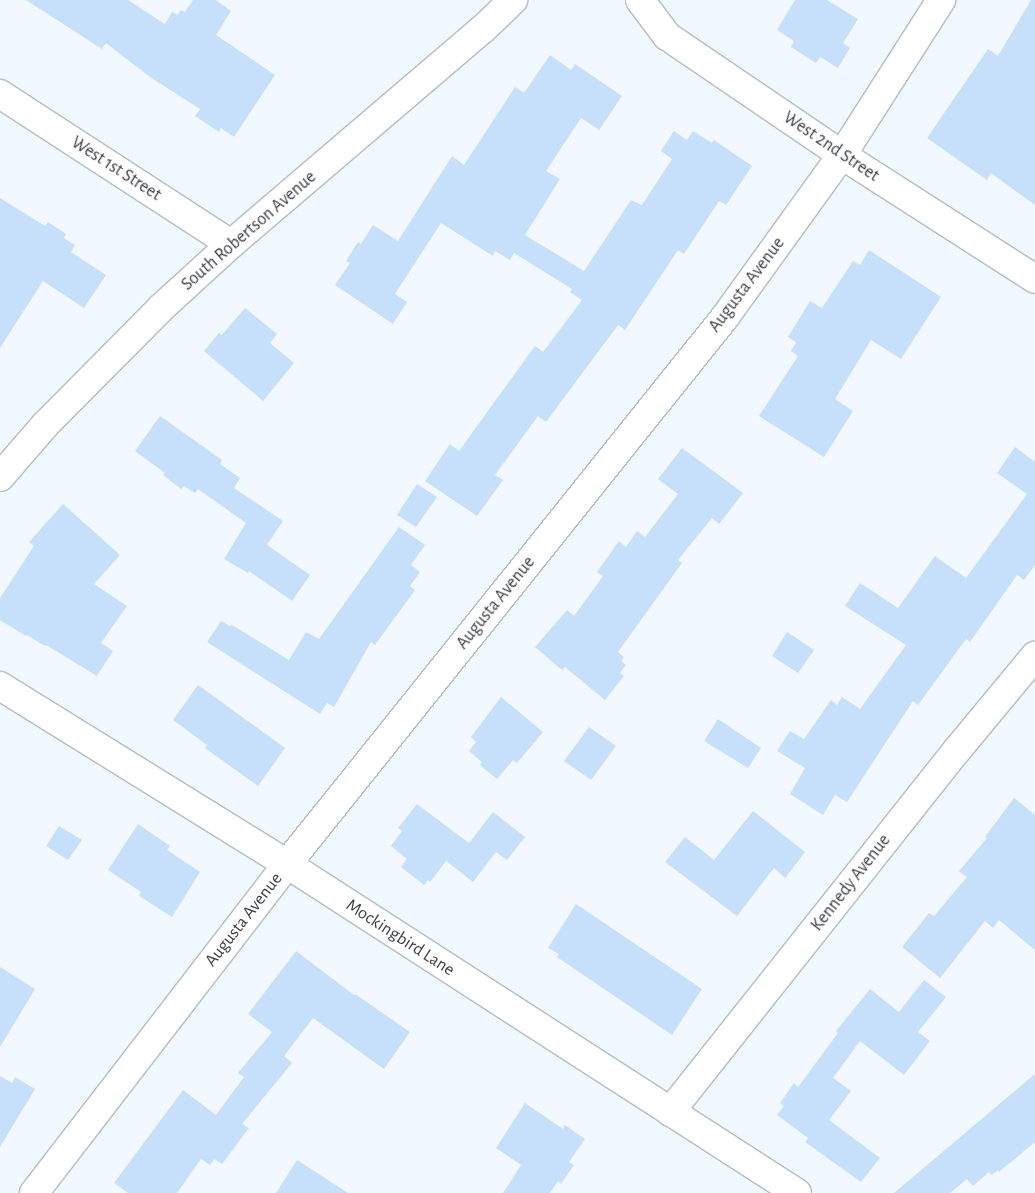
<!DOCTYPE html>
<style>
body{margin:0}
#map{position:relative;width:1035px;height:1193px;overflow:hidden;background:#f1f8ff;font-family:"Alegreya Sans",sans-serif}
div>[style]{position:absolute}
.building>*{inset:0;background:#c6dffa}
.roads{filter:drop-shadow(1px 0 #b5bdc5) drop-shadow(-1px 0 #b5bdc5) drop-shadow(0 1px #b5bdc5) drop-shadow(0 -1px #b5bdc5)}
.minor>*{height:28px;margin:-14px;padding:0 14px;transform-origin:14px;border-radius:14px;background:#fff}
span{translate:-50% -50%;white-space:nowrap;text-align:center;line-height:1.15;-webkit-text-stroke:5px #fff;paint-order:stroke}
.street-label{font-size:18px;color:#3a3d41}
</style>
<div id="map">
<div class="building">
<i style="clip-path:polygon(26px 0,128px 0,165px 24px,172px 12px,177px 15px,181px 10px,185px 12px,193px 0,216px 0,231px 11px,216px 35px,275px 75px,234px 137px,221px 128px,219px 132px,195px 116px,200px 109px,150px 77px,106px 43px,102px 49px)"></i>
<i style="clip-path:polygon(795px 0,827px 0,858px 19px,843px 43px,850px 48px,838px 68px,820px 57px,816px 63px,791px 47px,794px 41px,777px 30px)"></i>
<i style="clip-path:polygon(1031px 0,1035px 0,1035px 205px,991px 173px,987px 180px,927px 138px,988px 49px,998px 56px)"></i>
<i style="clip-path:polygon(550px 55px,571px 70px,575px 64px,622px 96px,599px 130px,581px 118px,546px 171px,560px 179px,525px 235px,584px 271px,631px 200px,642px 205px,672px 159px,661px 151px,674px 131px,687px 140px,693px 131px,712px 143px,714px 140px,752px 166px,726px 205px,719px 201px,684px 254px,678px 250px,625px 330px,618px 325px,546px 422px,538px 416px,495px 475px,503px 480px,477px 516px,425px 481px,450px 444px,459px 451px,535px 346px,543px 352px,582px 300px,570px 292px,572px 289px,514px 253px,510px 260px,495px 251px,493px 256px,441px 223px,395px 294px,407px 302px,393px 324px,335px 285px,350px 263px,346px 261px,358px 242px,361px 244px,373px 225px,398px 241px,452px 156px,464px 165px,515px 87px,524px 93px)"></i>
<i style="clip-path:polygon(0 198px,45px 226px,48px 222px,66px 234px,64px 238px,75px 245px,71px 252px,106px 275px,84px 308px,43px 281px,0 348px)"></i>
<i style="clip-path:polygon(869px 250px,941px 297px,901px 359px,871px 340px,835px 399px,853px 411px,824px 457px,759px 416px,798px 356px,791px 351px,796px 342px,788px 337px,810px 301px,822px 308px,853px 261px,860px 265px)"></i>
<i style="clip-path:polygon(245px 308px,277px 334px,270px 343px,294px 363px,263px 401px,204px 351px,219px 333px,222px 335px)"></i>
<i style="clip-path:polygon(160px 416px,222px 460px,220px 464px,240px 478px,234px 488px,283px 521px,267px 545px,310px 575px,292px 601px,249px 571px,248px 573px,224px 559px,246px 523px,198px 489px,195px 493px,184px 486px,181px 489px,163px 475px,165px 473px,135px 451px)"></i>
<i style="clip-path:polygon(1015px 447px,1035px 462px,1035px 565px,1024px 580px,1017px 575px,970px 642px,966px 639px,918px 705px,913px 701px,847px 802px,835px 795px,823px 815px,790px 794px,805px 768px,777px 751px,790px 731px,804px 739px,831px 700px,837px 705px,842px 697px,860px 709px,906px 645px,845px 606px,860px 583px,898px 608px,935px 556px,966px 578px,1027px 494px,997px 473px)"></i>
<i style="clip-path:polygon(682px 448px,743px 493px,719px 524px,712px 518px,678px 560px,682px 563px,618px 652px,624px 657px,621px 661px,626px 665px,620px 673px,624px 676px,605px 700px,565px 667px,562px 670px,535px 647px,567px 610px,574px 616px,603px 576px,597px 572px,619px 541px,626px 547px,637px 531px,645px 537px,678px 494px,658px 479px)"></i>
<i style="clip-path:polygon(417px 484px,437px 497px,416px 527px,397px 515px)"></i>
<i style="clip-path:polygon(63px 504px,120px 555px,94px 584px,127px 606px,101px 643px,113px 651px,97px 676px,46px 645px,45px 646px,27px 635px,26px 636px,0 620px,0 598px,34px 546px,29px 542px)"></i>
<i style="clip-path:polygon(399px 527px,425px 545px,411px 565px,420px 572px,410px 586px,415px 590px,375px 645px,371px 642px,334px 707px,327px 703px,320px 714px,207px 642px,221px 621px,230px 626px,232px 625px,289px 660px,306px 632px,319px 639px)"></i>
<i style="clip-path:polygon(787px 632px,814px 650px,798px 673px,772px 656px)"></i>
<i style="clip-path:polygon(198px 685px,285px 748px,258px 786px,205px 748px,207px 745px,173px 720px)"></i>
<i style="clip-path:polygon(501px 697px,543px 732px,517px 763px,513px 760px,497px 779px,480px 765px,482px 762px,469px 751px,476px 742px,471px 737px)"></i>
<i style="clip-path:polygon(718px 719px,761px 748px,748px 768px,704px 741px)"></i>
<i style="clip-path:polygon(589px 727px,616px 746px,591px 780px,564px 761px)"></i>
<i style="clip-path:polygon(1014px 798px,1035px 815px,1035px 950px,999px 920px,993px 928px,985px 921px,940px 978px,902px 947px,929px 913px,934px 916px,967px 877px,959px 871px,987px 838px,985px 837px)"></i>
<i style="clip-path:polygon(417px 804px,469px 843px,493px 812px,525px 837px,507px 860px,496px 852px,473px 882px,446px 861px,430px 882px,428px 880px,424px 885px,401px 867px,407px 859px,391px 846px,402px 831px,398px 828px)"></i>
<i style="clip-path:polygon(753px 811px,805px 852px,785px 878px,774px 868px,737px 916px,665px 862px,685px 837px,714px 860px)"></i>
<i style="clip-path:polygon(138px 824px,170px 846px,167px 850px,200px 872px,172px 917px,139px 896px,141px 892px,108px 870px)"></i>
<i style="clip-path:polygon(59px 826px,82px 840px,68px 860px,46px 846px)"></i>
<i style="clip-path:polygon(576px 904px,702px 989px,672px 1035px,557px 957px,559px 954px,548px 948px)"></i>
<i style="clip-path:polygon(296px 951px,354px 995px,355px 994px,410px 1032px,384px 1069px,313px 1018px,284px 1056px,292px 1063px,242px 1124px,249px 1128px,222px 1164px,214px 1159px,210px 1165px,201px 1159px,177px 1193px,128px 1193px,114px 1183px,183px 1090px,216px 1115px,244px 1077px,238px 1073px,272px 1032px,248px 1014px)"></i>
<i style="clip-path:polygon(0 967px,35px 989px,0 1047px)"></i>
<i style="clip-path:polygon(924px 980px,946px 997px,918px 1032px,930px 1041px,904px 1075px,860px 1041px,833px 1078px,851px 1091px,829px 1120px,880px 1158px,861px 1182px,805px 1142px,808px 1138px,777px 1115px,784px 1106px,780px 1103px,794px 1083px,798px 1087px,838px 1033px,836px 1031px,870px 989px,899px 1012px)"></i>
<i style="clip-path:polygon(1035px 1074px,1035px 1142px,999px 1172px,998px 1170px,991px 1175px,989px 1172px,973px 1186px,967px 1179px,950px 1193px,894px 1193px)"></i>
<i style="clip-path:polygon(0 1076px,12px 1083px,15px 1077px,35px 1089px,0 1147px)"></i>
<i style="clip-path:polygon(525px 1103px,563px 1129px,565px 1125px,585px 1139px,569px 1162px,574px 1165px,561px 1184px,558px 1181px,550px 1193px,503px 1193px,521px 1165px,496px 1148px)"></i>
<i style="clip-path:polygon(297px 1160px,348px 1193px,276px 1193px)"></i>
</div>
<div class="roads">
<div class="minor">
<i style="left:640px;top:0;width:45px;rotate:53.1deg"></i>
<i style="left:667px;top:36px;width:212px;rotate:34.2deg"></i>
<i style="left:842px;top:155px;width:229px;rotate:32.7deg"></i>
<i style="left:0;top:94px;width:275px;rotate:33deg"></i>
<i style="left:0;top:477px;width:69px;rotate:-49.1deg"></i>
<i style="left:45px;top:425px;width:165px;rotate:-45.2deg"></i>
<i style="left:161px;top:308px;width:95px;rotate:-42.4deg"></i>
<i style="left:231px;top:244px;width:331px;rotate:-40.5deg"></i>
<i style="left:483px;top:29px;width:42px;rotate:-44deg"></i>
<i style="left:0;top:686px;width:338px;rotate:31.8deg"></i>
<i style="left:287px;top:864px;width:607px;rotate:32.83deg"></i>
<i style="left:670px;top:1112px;width:463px;rotate:-51.6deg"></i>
<i style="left:958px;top:749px;width:121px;rotate:-50.4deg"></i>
<i style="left:34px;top:1193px;width:415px;rotate:-52.4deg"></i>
<i style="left:287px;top:864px;width:701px;rotate:-51.31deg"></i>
<i style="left:725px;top:317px;width:200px;rotate:-54.2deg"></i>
<i style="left:842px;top:155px;width:184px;rotate:-57.4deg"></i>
</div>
</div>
<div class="street-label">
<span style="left:831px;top:147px;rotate:34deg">West 2nd Street</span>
<span style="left:116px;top:169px;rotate:33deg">West 1st Street</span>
<span style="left:249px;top:231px;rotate:-41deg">South Robertson Avenue</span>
<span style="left:747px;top:285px;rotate:-53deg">Augusta Avenue</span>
<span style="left:496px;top:603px;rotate:-51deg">Augusta Avenue</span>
<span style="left:851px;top:883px;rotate:-52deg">Kennedy Avenue</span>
<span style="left:244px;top:920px;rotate:-52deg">Augusta Avenue</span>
<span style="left:400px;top:938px;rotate:33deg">Mockingbird Lane</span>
</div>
</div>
